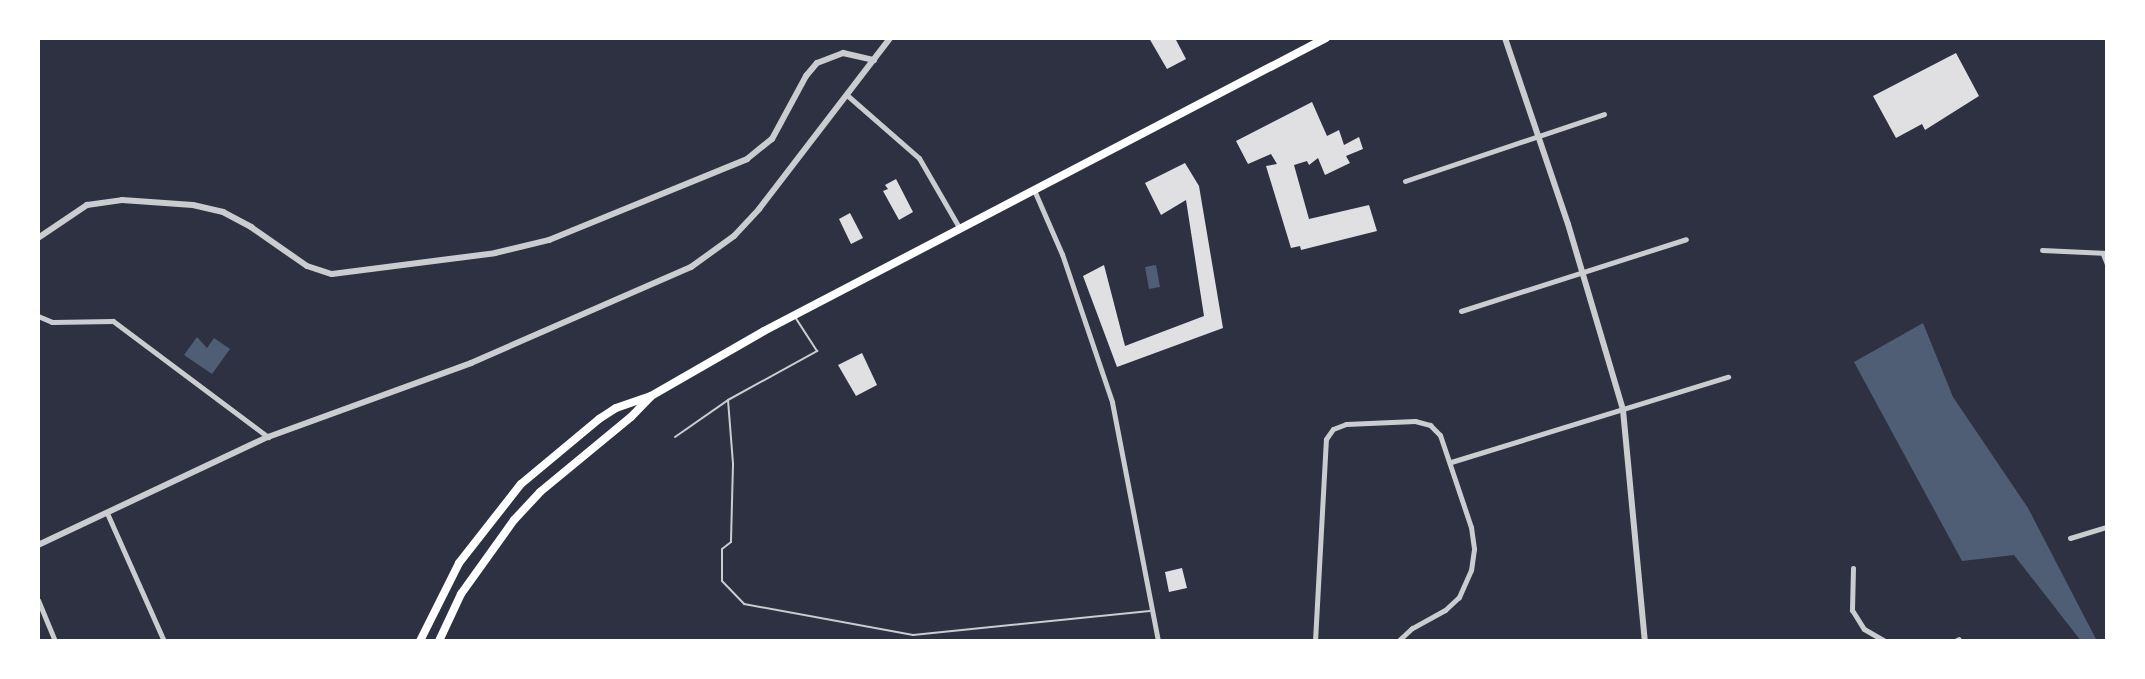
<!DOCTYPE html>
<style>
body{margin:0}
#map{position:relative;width:2145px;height:679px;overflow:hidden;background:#2d3142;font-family:Inter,sans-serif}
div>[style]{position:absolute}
.water>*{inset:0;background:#4f5d75}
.building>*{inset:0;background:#e0e0e3}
.service>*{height:2px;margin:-1px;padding:0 1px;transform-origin:1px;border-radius:1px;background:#caccd0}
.minor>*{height:5px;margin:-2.5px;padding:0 2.5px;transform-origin:2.5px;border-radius:2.5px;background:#caccd0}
.tertiary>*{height:6px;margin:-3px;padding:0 3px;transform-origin:3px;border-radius:3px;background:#caccd0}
.trunk>*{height:8px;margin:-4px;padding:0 4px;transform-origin:4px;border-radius:4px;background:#fff}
span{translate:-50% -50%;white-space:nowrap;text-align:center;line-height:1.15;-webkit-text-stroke:6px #fff;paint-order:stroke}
.frame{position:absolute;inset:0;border:40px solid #fff;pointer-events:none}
</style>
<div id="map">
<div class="water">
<i style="clip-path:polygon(1156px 265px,1160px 287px,1149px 289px,1145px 267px)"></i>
<i style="clip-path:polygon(1923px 323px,1953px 397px,2028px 508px,2097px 641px,2081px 641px,2014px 555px,1962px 561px,1854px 362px)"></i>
<i style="clip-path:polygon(197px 337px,207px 348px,214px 338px,230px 349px,212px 374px,184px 355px)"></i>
</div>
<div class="building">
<i style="clip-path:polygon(1149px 38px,1175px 38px,1186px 59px,1167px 69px)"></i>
<i style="clip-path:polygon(1956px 53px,1979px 96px,1925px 130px,1922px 124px,1896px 138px,1873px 96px)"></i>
<i style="clip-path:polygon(1312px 102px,1327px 136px,1339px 130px,1344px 145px,1359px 137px,1363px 149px,1346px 156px,1350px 163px,1325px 175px,1318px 158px,1309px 165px,1307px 161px,1294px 165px,1309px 219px,1369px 205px,1377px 231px,1301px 250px,1300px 246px,1291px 248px,1266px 166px,1277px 164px,1271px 154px,1248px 164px,1236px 141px)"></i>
<i style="clip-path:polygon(1185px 163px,1199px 186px,1223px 328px,1117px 367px,1083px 276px,1104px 265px,1125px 346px,1204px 316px,1186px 200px,1161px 215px,1145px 183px)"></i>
<i style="clip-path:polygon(896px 179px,913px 212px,899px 220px,883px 191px,888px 189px,885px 185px)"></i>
<i style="clip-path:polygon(850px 213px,863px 238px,851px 244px,839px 219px)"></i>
<i style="clip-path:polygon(862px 353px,877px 385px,856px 396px,838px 365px)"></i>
<i style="clip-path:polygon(1182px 568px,1187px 588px,1169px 592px,1165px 572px)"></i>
</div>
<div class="service">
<i style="left:728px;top:400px;width:64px;rotate:85.5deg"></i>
<i style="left:733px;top:464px;width:78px;rotate:91.5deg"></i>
<i style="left:731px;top:542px;width:11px;rotate:142deg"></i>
<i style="left:722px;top:549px;width:32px;rotate:90deg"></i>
<i style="left:722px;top:581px;width:32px;rotate:46deg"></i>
<i style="left:744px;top:604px;width:172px;rotate:10.4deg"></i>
<i style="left:913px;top:635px;width:238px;rotate:-5.8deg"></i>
<i style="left:675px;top:437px;width:65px;rotate:-34.9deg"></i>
<i style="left:728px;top:400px;width:102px;rotate:-28.8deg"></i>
<i style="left:817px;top:351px;width:40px;rotate:-122.9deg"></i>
</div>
<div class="minor">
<i style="left:848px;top:96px;width:94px;rotate:41.1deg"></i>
<i style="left:919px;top:158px;width:82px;rotate:60deg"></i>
<i style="left:1405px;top:181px;width:210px;rotate:-18.6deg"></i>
<i style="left:1034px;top:190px;width:70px;rotate:66.4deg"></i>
<i style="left:1062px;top:254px;width:156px;rotate:71.3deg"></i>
<i style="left:1112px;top:402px;width:243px;rotate:79.1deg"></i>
<i style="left:2042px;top:250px;width:65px;rotate:2.6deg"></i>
<i style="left:2103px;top:254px;width:11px;rotate:68deg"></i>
<i style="left:1461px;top:311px;width:236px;rotate:-17.7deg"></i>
<i style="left:38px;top:316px;width:15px;rotate:23deg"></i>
<i style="left:52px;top:322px;width:61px;rotate:-0.9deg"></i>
<i style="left:113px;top:321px;width:194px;rotate:36.8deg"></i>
<i style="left:1451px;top:462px;width:290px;rotate:-17.1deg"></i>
<i style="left:107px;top:513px;width:140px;rotate:66deg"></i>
<i style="left:2070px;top:538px;width:39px;rotate:-17deg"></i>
<i style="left:1853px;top:568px;width:42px;rotate:91.4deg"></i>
<i style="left:1852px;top:610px;width:22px;rotate:58deg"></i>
<i style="left:1864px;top:629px;width:24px;rotate:30deg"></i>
<i style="left:38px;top:600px;width:44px;rotate:67.5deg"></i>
<i style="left:1315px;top:641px;width:202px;rotate:-86.9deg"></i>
<i style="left:1326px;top:439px;width:12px;rotate:-55deg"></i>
<i style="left:1333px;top:429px;width:14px;rotate:-21deg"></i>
<i style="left:1346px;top:424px;width:69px;rotate:-2.5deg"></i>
<i style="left:1415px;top:421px;width:16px;rotate:15deg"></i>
<i style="left:1430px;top:425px;width:14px;rotate:45deg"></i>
<i style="left:1440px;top:435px;width:97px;rotate:71.4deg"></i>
<i style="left:1471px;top:527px;width:22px;rotate:82deg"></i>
<i style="left:1474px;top:549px;width:21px;rotate:98deg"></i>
<i style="left:1471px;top:570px;width:30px;rotate:114deg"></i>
<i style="left:1459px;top:597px;width:19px;rotate:137deg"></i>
<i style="left:1445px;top:610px;width:38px;rotate:151deg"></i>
<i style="left:1412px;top:628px;width:19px;rotate:137deg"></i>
<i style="left:1955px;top:641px;width:4px;rotate:-27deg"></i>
</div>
<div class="tertiary">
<i style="left:1505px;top:38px;width:196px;rotate:71.3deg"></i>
<i style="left:1568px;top:224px;width:194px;rotate:73.5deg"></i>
<i style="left:1623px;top:410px;width:232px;rotate:84.6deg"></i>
<i style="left:38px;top:238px;width:59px;rotate:-34deg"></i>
<i style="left:87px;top:205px;width:35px;rotate:-8deg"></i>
<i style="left:122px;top:200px;width:71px;rotate:4deg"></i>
<i style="left:193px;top:205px;width:31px;rotate:13deg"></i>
<i style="left:223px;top:212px;width:32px;rotate:28deg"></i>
<i style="left:251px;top:227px;width:68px;rotate:34.9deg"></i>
<i style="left:307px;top:266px;width:26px;rotate:18deg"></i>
<i style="left:332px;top:274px;width:164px;rotate:-7.3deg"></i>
<i style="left:495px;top:253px;width:56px;rotate:-13.5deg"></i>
<i style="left:549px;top:240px;width:214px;rotate:-22.2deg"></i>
<i style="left:747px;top:159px;width:32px;rotate:-39deg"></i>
<i style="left:772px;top:139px;width:72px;rotate:-61.6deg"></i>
<i style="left:806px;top:76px;width:17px;rotate:-50deg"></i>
<i style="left:817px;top:63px;width:28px;rotate:-21deg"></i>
<i style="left:843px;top:53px;width:32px;rotate:13deg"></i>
<i style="left:38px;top:545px;width:254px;rotate:-25.2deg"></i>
<i style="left:268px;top:437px;width:216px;rotate:-20deg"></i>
<i style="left:471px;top:363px;width:240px;rotate:-23.6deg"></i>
<i style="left:691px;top:267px;width:53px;rotate:-35.8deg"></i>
<i style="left:734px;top:236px;width:37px;rotate:-47deg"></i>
<i style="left:759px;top:209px;width:215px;rotate:-52.5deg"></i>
</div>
<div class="trunk">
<i style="left:420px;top:641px;width:87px;rotate:-63.4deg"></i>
<i style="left:459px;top:563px;width:100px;rotate:-51.9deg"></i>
<i style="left:521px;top:484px;width:102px;rotate:-39.8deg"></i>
<i style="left:599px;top:419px;width:20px;rotate:-33deg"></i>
<i style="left:616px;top:408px;width:36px;rotate:-19deg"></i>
<i style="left:439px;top:641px;width:52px;rotate:-64.9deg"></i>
<i style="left:461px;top:594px;width:91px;rotate:-54.4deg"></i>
<i style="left:514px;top:520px;width:38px;rotate:-47deg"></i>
<i style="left:540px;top:492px;width:118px;rotate:-39.5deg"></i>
<i style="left:631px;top:417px;width:29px;rotate:-46deg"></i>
<i style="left:651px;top:396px;width:130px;rotate:-29.9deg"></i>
<i style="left:764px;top:331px;width:634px;rotate:-27.54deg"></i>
</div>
<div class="frame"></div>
</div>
